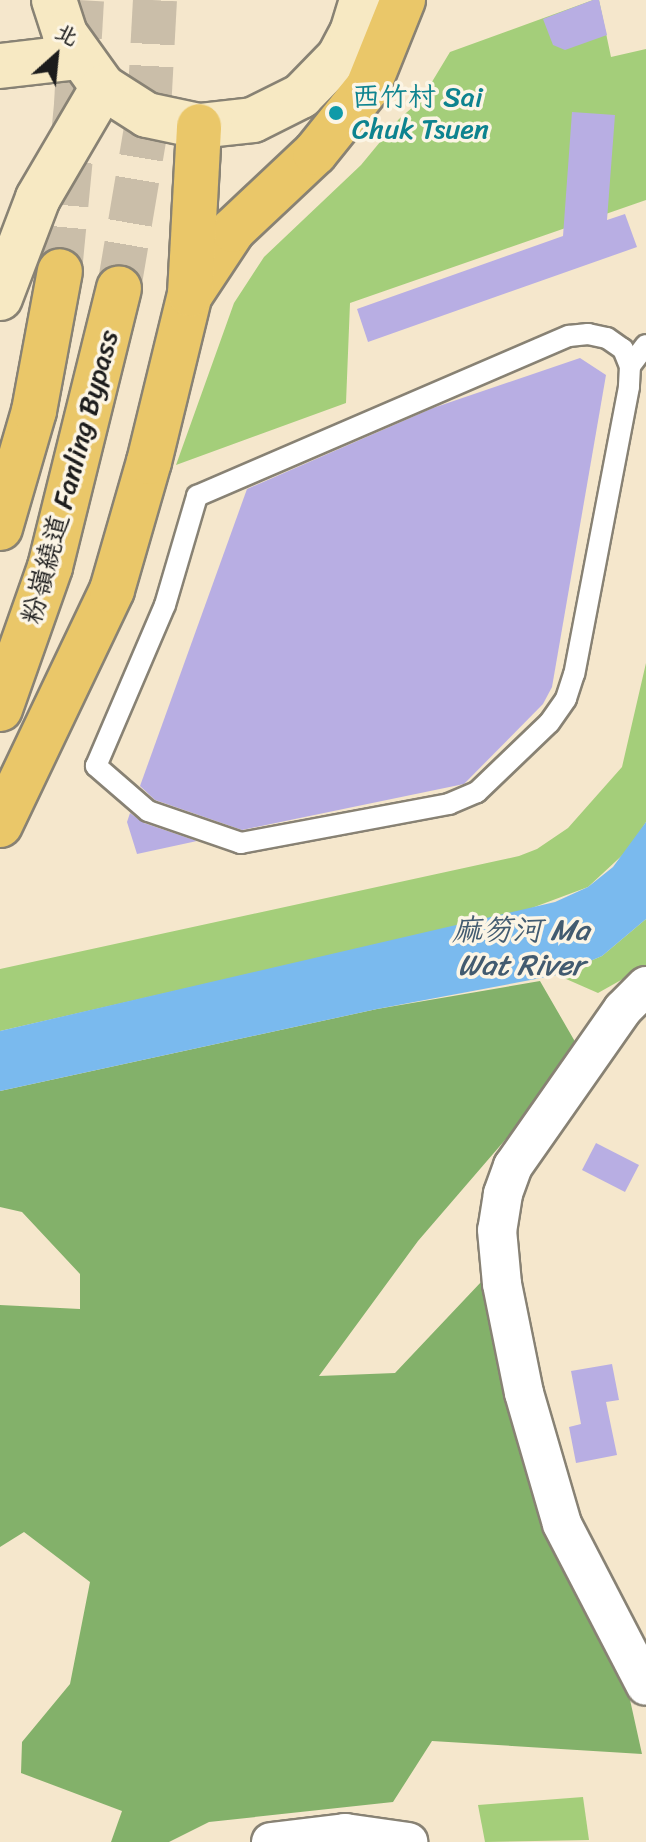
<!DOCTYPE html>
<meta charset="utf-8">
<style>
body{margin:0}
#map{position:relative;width:646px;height:1842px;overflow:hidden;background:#f5e7cc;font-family:Sriracha,"LXGW WenKai TC",sans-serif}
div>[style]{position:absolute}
.green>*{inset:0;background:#a4ce7a}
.forest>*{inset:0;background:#83b16a}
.water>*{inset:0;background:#7abaee}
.building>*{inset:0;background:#b8aee3}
.highway-tunnel>*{height:44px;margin-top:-22px;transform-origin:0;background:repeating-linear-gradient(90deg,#cabea9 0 44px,transparent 0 66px)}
.roads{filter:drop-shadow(2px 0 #888274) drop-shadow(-2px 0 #888274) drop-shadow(0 2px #888274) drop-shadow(0 -2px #888274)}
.lane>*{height:20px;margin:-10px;padding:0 10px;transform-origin:10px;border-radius:10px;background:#fff}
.street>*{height:38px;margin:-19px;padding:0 19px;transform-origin:19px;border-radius:19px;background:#fff}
.secondary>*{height:44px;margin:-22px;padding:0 22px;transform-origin:22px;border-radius:22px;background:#f7e9c3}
.highway>*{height:44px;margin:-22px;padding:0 22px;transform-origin:22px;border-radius:22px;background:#eac769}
.dots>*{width:22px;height:22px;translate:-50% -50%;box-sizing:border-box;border:4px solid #fcf5e5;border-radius:50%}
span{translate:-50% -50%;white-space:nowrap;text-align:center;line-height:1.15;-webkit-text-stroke:7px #fcf5e5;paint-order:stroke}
.culture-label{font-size:28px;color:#0d838f}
.left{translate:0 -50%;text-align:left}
.street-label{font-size:28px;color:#1c1c1c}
.water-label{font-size:30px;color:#425b70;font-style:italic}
.north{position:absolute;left:16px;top:16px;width:80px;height:80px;-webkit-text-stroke:6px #fcf5e5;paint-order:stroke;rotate:27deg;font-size:22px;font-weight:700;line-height:32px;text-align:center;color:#1c1c1c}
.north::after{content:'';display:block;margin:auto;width:28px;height:36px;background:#1c1c1c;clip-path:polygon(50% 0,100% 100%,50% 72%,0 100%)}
</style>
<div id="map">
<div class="green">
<i style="clip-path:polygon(593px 0,599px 0,611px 57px,646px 49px,646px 200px,350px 303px,346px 403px,176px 465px,234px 303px,264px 257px,361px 165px,399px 119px,421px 100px,450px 52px)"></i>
<i style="clip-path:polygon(646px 663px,646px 822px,629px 849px,588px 887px,521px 912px,0 1031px,0 969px,519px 856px,537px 849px,568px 828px,622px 767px)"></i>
<i style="clip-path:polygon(646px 919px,646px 966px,598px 993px,557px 975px,602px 956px)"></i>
<i style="clip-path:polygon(583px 1797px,589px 1840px,485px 1842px,478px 1805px)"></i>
</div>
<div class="forest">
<i style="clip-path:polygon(540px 981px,581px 1052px,418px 1241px,319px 1376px,395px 1373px,482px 1281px,538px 1516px,621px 1659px,642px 1754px,432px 1741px,393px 1802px,209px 1822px,169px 1842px,111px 1842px,122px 1811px,21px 1773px,22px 1742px,70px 1684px,90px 1582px,24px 1532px,0 1547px,0 1305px,80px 1309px,80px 1274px,22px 1212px,0 1207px,0 1091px,377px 1009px)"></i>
</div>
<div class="water">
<i style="clip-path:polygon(646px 822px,646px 919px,602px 956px,557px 975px,377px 1009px,0 1091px,0 1031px,555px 902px,588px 887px,613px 867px)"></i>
</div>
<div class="building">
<i style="clip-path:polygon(593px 0,599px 0,607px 35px,565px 50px,553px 45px,543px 19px)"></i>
<i style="clip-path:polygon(572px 112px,615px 115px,607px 220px,625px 214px,637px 247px,368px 342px,357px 309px,563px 236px)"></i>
<i style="clip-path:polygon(580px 358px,606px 375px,552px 687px,543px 704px,464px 784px,242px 830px,155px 800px,140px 786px,247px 489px,433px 408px)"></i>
<i style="clip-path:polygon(130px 813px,144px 823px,197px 841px,137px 854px,127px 822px)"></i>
<i style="clip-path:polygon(596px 1143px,639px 1165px,625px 1192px,582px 1170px)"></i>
<i style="clip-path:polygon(612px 1364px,619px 1400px,606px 1402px,617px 1455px,576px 1463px,569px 1427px,581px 1424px,571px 1371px)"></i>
</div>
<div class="highway-tunnel">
<i style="left:60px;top:271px;width:168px;rotate:-84.5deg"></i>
<i style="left:76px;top:104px;width:104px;rotate:-86.7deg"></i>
<i style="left:119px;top:288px;width:181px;rotate:-80.4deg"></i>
<i style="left:149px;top:110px;width:110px;rotate:-86.9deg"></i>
</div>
<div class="roads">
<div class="lane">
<i style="left:588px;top:334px;width:19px;rotate:12deg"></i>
<i style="left:607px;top:338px;width:19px;rotate:35deg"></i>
<i style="left:623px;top:349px;width:18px;rotate:68deg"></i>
<i style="left:630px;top:366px;width:21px;rotate:93deg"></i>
<i style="left:629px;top:387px;width:292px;rotate:100.8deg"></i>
<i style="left:574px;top:674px;width:26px;rotate:108deg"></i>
<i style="left:566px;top:699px;width:29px;rotate:125deg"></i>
<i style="left:549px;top:723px;width:100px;rotate:136.2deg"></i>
<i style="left:477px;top:792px;width:30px;rotate:157deg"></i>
<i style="left:449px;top:804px;width:212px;rotate:169.4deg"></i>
<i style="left:241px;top:843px;width:98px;rotate:-161deg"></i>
<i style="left:148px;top:811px;width:69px;rotate:-139.1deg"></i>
<i style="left:96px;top:766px;width:175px;rotate:-66.8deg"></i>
<i style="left:165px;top:605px;width:114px;rotate:-73.6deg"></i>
<i style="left:197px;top:496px;width:405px;rotate:-23.3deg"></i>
<i style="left:569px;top:336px;width:19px;rotate:-6deg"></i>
<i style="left:630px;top:366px;width:26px;rotate:-53deg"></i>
</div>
<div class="street">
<i style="left:646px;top:986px;width:33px;rotate:135deg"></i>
<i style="left:623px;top:1009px;width:192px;rotate:125deg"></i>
<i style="left:513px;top:1166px;width:30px;rotate:110deg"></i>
<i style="left:503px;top:1194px;width:36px;rotate:99deg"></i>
<i style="left:497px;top:1230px;width:54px;rotate:84.7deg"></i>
<i style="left:502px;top:1284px;width:111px;rotate:78.6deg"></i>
<i style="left:524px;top:1393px;width:136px;rotate:73.8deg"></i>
<i style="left:562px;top:1524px;width:182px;rotate:62.6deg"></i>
<i style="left:271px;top:1842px;width:75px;rotate:-6.9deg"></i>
<i style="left:345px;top:1833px;width:64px;rotate:8.1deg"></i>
</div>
<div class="secondary">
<i style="left:54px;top:0;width:36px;rotate:72deg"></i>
<i style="left:65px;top:34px;width:65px;rotate:54.4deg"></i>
<i style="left:103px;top:87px;width:52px;rotate:32.5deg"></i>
<i style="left:147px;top:115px;width:53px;rotate:11.9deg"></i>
<i style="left:199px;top:126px;width:54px;rotate:-6.3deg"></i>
<i style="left:253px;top:120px;width:54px;rotate:-26.6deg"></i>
<i style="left:301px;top:96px;width:54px;rotate:-45.7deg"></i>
<i style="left:339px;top:57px;width:27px;rotate:-62deg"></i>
<i style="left:352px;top:33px;width:34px;rotate:-73deg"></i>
<i style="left:0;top:66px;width:79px;rotate:-6.6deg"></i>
<i style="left:0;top:298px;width:107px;rotate:-69.2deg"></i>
<i style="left:38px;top:198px;width:129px;rotate:-59.6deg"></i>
</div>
<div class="highway">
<i style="left:192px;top:292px;width:74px;rotate:-56.5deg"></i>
<i style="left:233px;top:230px;width:112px;rotate:-43.2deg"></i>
<i style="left:315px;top:153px;width:85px;rotate:-51.2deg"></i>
<i style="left:368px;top:87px;width:94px;rotate:-68.1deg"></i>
<i style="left:0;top:528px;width:122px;rotate:-73.8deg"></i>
<i style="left:34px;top:411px;width:142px;rotate:-79.5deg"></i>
<i style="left:0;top:709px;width:151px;rotate:-70.6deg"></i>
<i style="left:50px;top:567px;width:287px;rotate:-76.1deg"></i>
<i style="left:0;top:825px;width:260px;rotate:-64.5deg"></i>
<i style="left:112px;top:590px;width:133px;rotate:-73.9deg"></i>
<i style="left:149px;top:462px;width:173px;rotate:-76.3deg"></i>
<i style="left:190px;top:294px;width:168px;rotate:-86.9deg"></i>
</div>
</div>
<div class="dots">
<i style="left:336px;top:113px;background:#0f9aa8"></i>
</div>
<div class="culture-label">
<span class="left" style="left:352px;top:113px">西竹村 Sai<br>Chuk Tsuen</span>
</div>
<div class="street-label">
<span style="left:70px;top:477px;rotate:-75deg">粉嶺繞道 Fanling Bypass</span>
</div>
<div class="water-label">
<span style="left:521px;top:947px">麻笏河 Ma<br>Wat River</span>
</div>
<div class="north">北</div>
</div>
